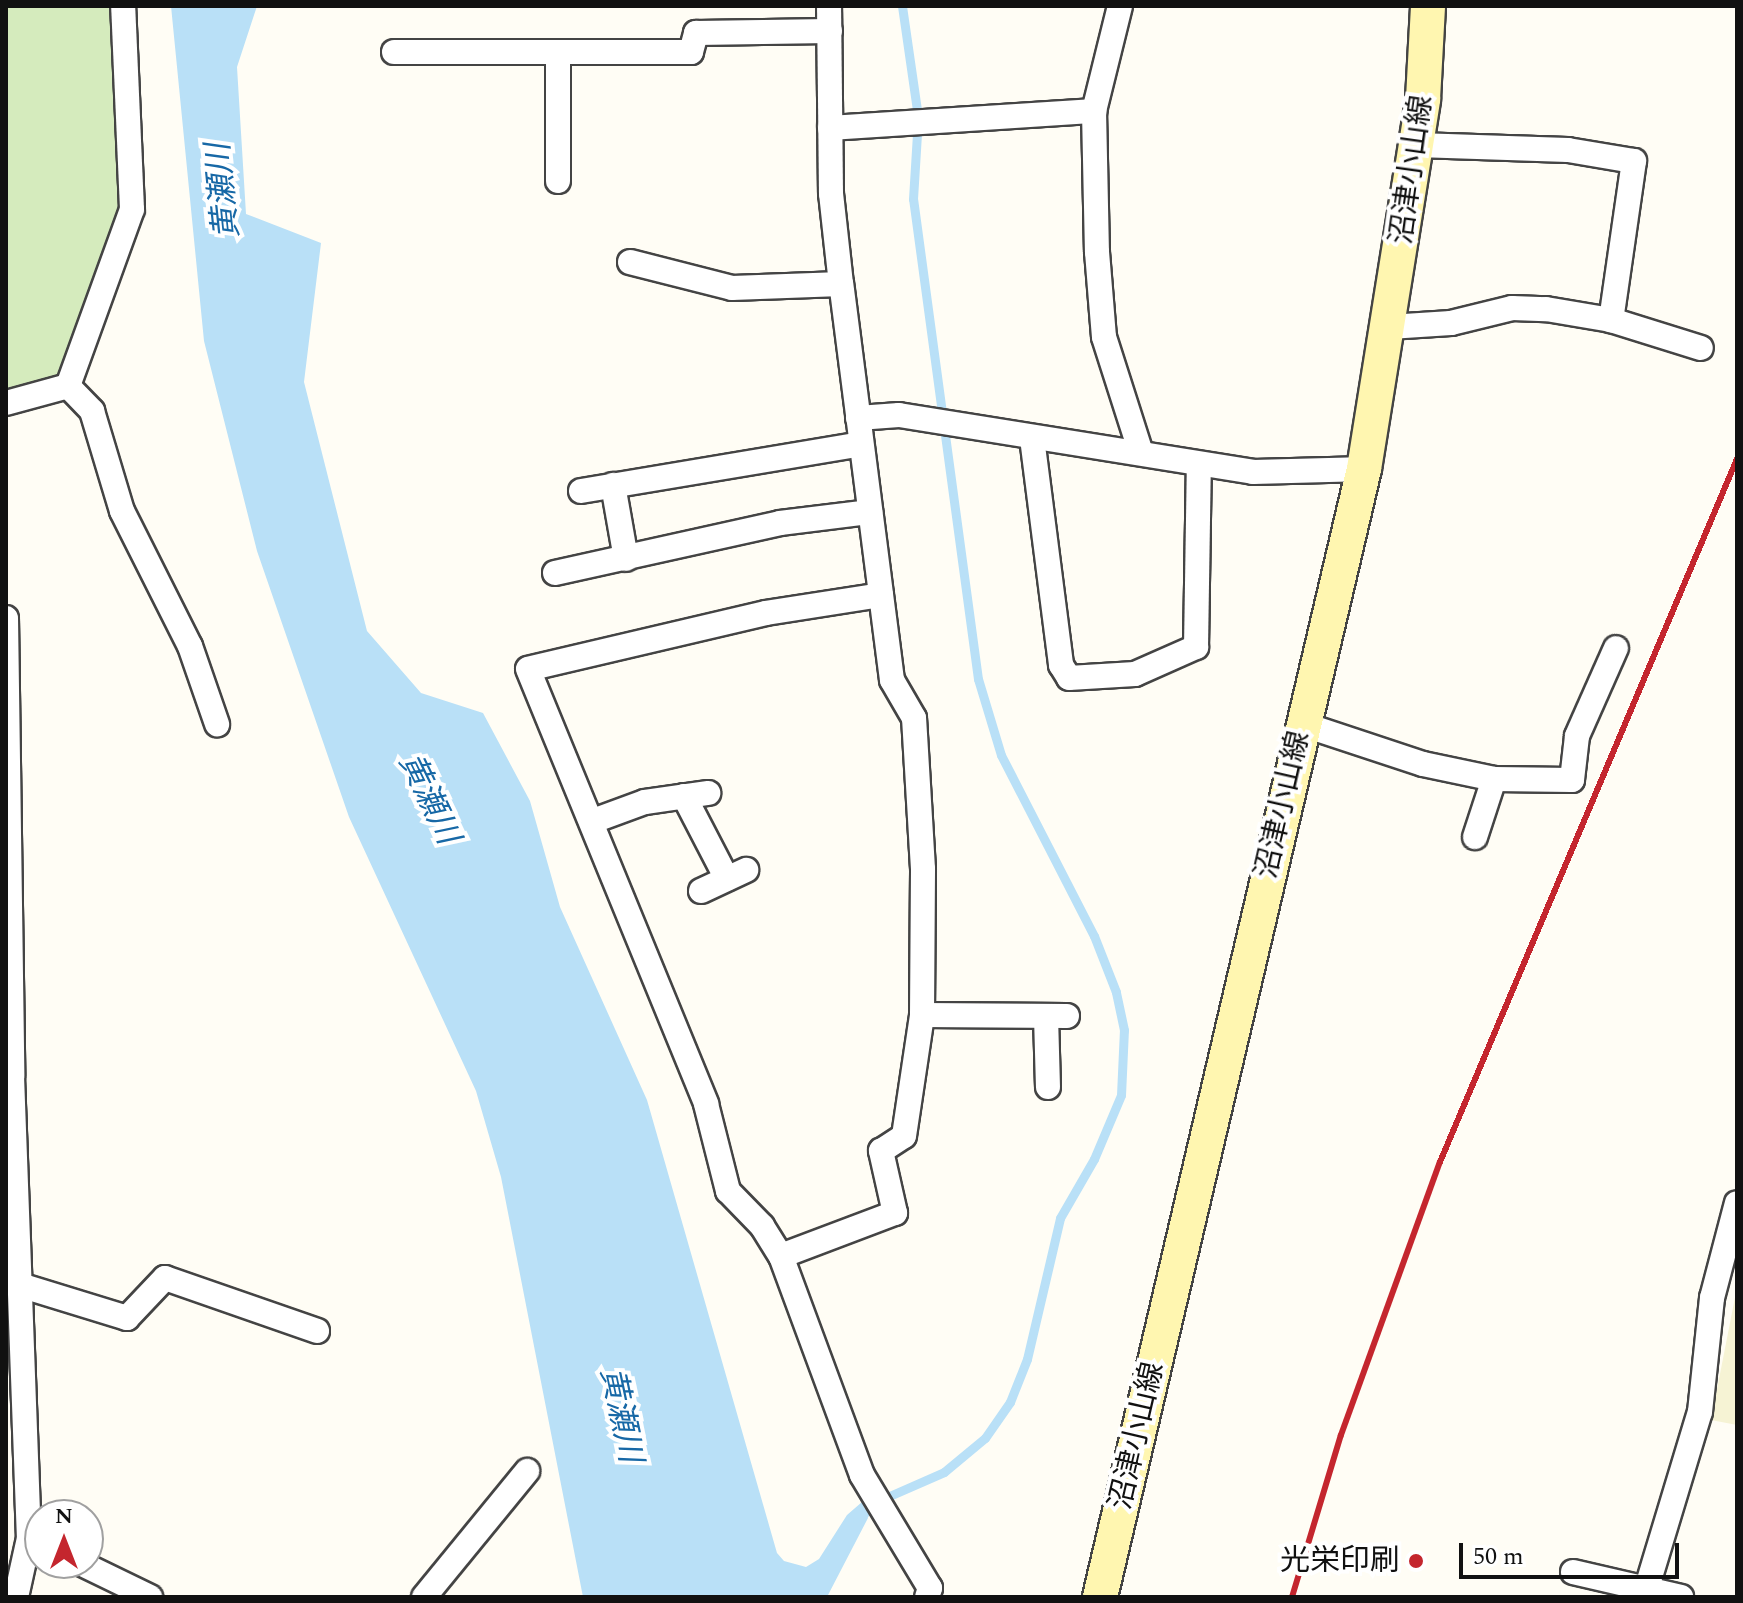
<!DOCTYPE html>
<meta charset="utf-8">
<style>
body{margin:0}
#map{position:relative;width:1743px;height:1603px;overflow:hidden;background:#fffdf5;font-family:Spectral,"Noto Sans JP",serif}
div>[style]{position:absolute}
.farmland>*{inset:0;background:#f6f3d4}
.green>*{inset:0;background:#d5ebbd}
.water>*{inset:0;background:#b9e0f7}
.stream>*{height:9px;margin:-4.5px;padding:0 4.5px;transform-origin:4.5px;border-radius:4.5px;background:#b9e0f7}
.roads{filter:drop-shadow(2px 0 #444) drop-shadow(-2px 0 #444) drop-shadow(0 2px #444) drop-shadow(0 -2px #444)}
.street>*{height:24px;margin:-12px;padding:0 12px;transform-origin:12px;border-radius:12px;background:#fff}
.secondary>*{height:34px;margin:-17px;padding:0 17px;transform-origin:17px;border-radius:17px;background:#fff6b0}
.rail>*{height:6px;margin:-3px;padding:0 3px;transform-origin:3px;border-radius:3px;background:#c4262e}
.dots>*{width:22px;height:22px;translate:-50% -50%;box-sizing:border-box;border:4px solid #fff;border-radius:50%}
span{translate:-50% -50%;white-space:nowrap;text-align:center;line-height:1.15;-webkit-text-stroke:8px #fff;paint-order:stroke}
.street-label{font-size:30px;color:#111}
.poi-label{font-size:30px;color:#111}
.right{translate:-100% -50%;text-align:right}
.water-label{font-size:32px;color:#1768a6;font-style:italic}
.frame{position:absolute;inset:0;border:8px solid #111;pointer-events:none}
.north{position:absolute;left:24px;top:1499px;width:80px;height:80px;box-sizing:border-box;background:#fff;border:2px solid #a0a0a0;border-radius:50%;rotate:0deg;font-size:22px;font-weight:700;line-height:32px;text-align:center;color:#111}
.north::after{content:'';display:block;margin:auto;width:28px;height:36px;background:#c4262e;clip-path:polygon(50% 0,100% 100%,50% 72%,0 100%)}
.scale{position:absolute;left:1459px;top:1543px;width:220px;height:36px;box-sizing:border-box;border:4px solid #111;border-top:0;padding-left:10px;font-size:24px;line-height:28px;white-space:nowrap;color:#111;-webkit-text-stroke:6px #fff;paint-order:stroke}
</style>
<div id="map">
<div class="farmland">
<i style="clip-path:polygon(1737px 1287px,1737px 1425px,1711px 1420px)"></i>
</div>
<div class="green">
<i style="clip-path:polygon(6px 6px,119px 6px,126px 188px,70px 380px,6px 391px)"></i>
</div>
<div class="water">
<i style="clip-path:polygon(171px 6px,257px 6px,237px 67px,246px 214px,321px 243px,304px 382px,367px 631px,421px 693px,483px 713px,530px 801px,560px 907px,647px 1100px,777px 1553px,784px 1561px,806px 1567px,819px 1559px,847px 1515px,862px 1502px,868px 1518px,827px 1597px,583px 1597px,501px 1177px,476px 1091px,349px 817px,257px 551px,204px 341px)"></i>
</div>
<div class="stream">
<i style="left:857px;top:1520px;width:28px;rotate:-42deg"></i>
<i style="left:878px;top:1501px;width:72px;rotate:-23.7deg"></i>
<i style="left:944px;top:1472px;width:53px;rotate:-39.7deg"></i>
<i style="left:985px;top:1438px;width:44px;rotate:-55.2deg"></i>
<i style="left:1010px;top:1402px;width:46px;rotate:-68.4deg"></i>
<i style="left:1027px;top:1359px;width:145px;rotate:-76.8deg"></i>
<i style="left:1060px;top:1218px;width:68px;rotate:-60deg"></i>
<i style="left:1094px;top:1159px;width:69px;rotate:-67.1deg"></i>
<i style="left:1121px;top:1095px;width:65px;rotate:-87.4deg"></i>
<i style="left:1124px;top:1030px;width:39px;rotate:-102deg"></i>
<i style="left:1116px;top:992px;width:60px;rotate:-111.4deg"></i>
<i style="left:1094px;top:936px;width:203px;rotate:-117.2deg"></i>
<i style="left:1001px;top:755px;width:79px;rotate:-106.8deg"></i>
<i style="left:978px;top:679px;width:484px;rotate:-97.7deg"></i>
<i style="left:913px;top:199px;width:82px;rotate:-86.5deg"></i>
<i style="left:918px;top:117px;width:112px;rotate:-98.2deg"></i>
</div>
<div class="roads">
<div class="street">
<i style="left:1120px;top:6px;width:108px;rotate:103.9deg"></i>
<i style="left:1094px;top:111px;width:141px;rotate:88.8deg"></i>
<i style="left:1097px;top:252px;width:85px;rotate:85.3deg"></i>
<i style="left:1104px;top:337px;width:119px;rotate:72.3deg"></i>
<i style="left:394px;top:52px;width:297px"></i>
<i style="left:691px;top:52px;width:20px;rotate:-75deg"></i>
<i style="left:696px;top:33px;width:134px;rotate:-0.9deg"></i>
<i style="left:558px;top:55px;width:126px;rotate:90deg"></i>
<i style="left:830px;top:128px;width:265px;rotate:-3.7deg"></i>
<i style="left:1417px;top:145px;width:151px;rotate:1.9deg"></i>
<i style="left:1568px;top:150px;width:67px;rotate:9.5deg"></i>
<i style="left:1634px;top:161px;width:161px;rotate:98.2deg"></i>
<i style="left:630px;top:262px;width:105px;rotate:14.3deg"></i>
<i style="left:732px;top:288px;width:109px;rotate:-2.1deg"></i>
<i style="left:1389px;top:327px;width:62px;rotate:-3.7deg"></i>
<i style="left:1451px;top:323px;width:63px;rotate:-13.8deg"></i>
<i style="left:1512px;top:308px;width:34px;rotate:2deg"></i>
<i style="left:1546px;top:309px;width:66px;rotate:9.6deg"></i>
<i style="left:1611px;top:320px;width:94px;rotate:17.3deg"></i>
<i style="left:68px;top:386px;width:35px;rotate:46deg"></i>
<i style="left:92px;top:411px;width:104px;rotate:73.3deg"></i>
<i style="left:122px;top:511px;width:151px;rotate:63.3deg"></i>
<i style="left:190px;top:646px;width:83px;rotate:70.9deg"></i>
<i style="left:6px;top:403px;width:64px;rotate:-15.3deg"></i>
<i style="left:68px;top:386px;width:188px;rotate:-70.1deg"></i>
<i style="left:132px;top:209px;width:203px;rotate:-92.5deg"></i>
<i style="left:858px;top:418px;width:41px;rotate:-4.2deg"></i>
<i style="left:899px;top:415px;width:359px;rotate:9.1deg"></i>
<i style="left:1253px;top:472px;width:111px;rotate:-1.5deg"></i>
<i style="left:1032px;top:438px;width:229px;rotate:82.7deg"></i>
<i style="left:1061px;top:665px;width:15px;rotate:58deg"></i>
<i style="left:1069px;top:678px;width:66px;rotate:-3.5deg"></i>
<i style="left:1135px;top:674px;width:67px;rotate:-23.9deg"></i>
<i style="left:1196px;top:647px;width:182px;rotate:-89.1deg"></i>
<i style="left:613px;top:485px;width:75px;rotate:80deg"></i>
<i style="left:581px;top:491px;width:284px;rotate:-9.5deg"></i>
<i style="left:555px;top:573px;width:230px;rotate:-12.5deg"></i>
<i style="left:780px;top:523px;width:91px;rotate:-7deg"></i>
<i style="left:881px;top:595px;width:116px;rotate:171.1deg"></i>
<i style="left:766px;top:613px;width:244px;rotate:166.8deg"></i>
<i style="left:528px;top:669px;width:470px;rotate:67.7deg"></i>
<i style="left:706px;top:1104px;width:90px;rotate:75.8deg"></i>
<i style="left:728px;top:1191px;width:49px;rotate:45.8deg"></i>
<i style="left:762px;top:1226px;width:36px;rotate:58deg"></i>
<i style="left:781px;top:1256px;width:233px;rotate:69.7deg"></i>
<i style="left:862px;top:1475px;width:132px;rotate:59deg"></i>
<i style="left:930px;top:1588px;width:9px;rotate:108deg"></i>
<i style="left:6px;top:618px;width:458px;rotate:89.2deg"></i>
<i style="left:12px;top:1076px;width:462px;rotate:87.9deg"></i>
<i style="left:29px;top:1538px;width:60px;rotate:102.4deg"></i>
<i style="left:1302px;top:724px;width:127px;rotate:18.3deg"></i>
<i style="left:1423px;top:764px;width:73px;rotate:11.9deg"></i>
<i style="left:1494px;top:779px;width:78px;rotate:0.7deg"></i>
<i style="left:1572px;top:780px;width:44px;rotate:-83.5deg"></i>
<i style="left:1577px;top:736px;width:96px;rotate:-66.1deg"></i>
<i style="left:684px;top:796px;width:93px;rotate:62.6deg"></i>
<i style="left:593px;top:821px;width:55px;rotate:-20.1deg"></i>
<i style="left:645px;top:802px;width:64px;rotate:-8.1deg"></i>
<i style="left:1475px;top:837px;width:61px;rotate:-71.9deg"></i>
<i style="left:701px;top:891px;width:50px;rotate:-25deg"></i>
<i style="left:922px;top:1015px;width:145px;rotate:0.4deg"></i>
<i style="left:1046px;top:1016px;width:71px;rotate:88.4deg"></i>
<i style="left:781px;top:1256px;width:122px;rotate:-20.7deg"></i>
<i style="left:895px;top:1213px;width:64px;rotate:-102.7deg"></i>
<i style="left:881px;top:1151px;width:27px;rotate:-33deg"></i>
<i style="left:904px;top:1136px;width:122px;rotate:-81.5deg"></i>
<i style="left:922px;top:1015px;width:146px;rotate:-89.6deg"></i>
<i style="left:923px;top:869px;width:151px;rotate:-93.4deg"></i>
<i style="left:914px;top:718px;width:44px;rotate:-120.1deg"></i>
<i style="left:892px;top:680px;width:399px;rotate:-97.3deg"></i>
<i style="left:841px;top:284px;width:91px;rotate:-96.3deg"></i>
<i style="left:831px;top:194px;width:188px;rotate:-90.6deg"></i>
<i style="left:23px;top:1286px;width:109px;rotate:17.1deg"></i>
<i style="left:127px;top:1318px;width:55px;rotate:-46.5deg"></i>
<i style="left:165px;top:1278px;width:161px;rotate:19.2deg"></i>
<i style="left:80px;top:1563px;width:78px;rotate:25.9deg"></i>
<i style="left:1573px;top:1572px;width:111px;rotate:13deg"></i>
<i style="left:424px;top:1597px;width:163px;rotate:-50.7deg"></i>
<i style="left:1644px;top:1597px;width:193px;rotate:-73.2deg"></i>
<i style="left:1700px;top:1412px;width:115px;rotate:-84deg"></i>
<i style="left:1712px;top:1298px;width:98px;rotate:-75.3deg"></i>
</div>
<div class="secondary">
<i style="left:1100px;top:1597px;width:1158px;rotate:-76.83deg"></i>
<i style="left:1364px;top:469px;width:375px;rotate:-80.9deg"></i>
<i style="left:1423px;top:99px;width:93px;rotate:-86.9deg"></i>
</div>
</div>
<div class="rail">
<i style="left:1292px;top:1597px;width:169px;rotate:-73.2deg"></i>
<i style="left:1341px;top:1435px;width:290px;rotate:-70.1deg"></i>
<i style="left:1440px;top:1162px;width:763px;rotate:-67.1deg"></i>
</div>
<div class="dots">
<i style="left:1416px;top:1561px;background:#c4262e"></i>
</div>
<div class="street-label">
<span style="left:1412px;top:170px;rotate:-82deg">沼津小山線</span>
<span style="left:1283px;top:805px;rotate:-77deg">沼津小山線</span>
<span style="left:1137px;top:1436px;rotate:-77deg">沼津小山線</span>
</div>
<div class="poi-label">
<span class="right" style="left:1400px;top:1561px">光栄印刷</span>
</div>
<div class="water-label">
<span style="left:224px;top:191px;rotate:-96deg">黄瀬川</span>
<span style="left:428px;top:799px;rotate:64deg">黄瀬川</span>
<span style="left:620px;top:1415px;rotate:78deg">黄瀬川</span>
</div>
<div class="frame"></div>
<div class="north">N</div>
<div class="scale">50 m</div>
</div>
